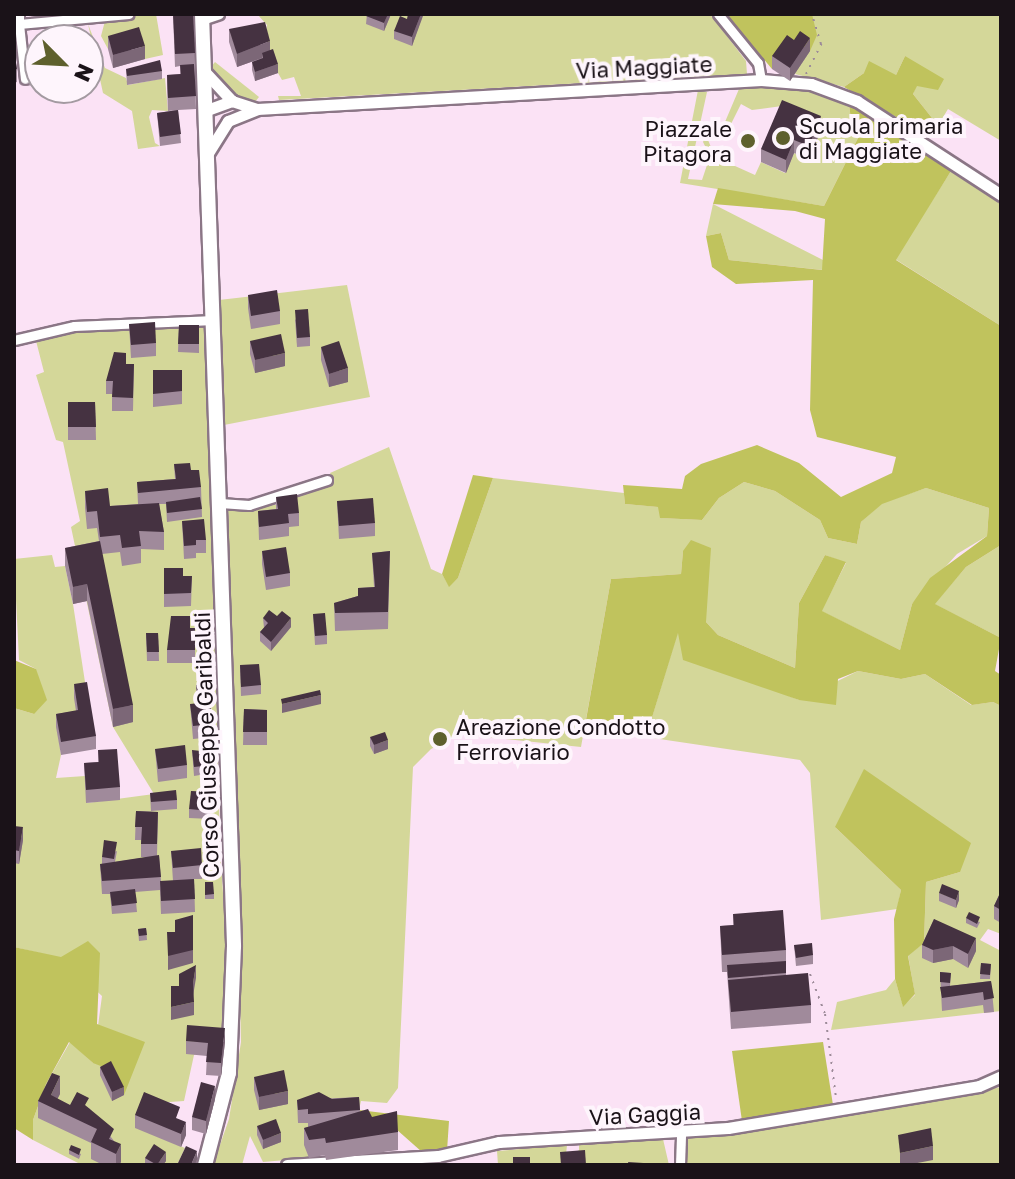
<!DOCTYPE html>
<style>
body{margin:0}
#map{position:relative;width:1015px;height:1179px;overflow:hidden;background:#fbe2f5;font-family:"Golos Text",sans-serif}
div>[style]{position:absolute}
.green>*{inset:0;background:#d4d799}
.forest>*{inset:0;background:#c0c35d}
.path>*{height:2px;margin-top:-1px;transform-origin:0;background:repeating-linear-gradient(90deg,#9d8b99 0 2px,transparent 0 8px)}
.roads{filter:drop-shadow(2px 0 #8b7686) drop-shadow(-2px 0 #8b7686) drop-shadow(0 2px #8b7686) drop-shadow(0 -2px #8b7686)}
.minor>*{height:9px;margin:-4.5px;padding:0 4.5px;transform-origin:4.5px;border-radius:4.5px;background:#fff}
.tertiary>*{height:11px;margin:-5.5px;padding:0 5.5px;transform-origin:5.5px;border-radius:5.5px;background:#fff}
.primary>*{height:14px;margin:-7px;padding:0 7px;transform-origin:7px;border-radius:7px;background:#fff}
.wall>*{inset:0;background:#a08a9b}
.shaded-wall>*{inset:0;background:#7c6777}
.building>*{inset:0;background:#453241}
.dots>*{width:22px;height:22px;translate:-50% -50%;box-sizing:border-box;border:4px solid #fef5fc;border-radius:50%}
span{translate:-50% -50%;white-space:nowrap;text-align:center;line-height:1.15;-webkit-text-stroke:8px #fef5fc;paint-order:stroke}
.street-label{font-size:22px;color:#1a1218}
.poi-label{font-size:22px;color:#1a1218}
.left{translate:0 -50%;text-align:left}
.right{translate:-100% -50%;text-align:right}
.frame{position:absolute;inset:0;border:16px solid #1a1218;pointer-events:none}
.north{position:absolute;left:24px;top:24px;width:80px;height:80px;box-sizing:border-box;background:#fef5fc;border:2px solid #a39aa1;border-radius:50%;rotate:114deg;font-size:22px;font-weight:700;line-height:32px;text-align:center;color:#1a1218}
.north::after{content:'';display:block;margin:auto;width:28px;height:36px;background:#5e602d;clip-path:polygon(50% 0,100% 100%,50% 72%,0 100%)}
</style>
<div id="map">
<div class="green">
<i style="clip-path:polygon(138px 14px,156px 14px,163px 55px,145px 59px,139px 40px,108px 49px,101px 36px,105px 21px)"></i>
<i style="clip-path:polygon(257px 14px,710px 14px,746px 61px,747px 74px,279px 100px,278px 96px,301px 96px,294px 77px,282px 80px,278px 73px,265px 35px,267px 25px)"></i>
<i style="clip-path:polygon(812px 14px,1001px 14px,1001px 141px,948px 109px,931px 137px,932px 118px,913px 94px,916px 86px,905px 56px,896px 75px,864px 73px,844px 87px,795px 74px)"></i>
<i style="clip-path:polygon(88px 24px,105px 68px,126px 78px,128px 85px,165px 78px,168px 111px,152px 110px,149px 117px,155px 143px,160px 146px,138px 149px,132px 111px,103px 93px)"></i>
<i style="clip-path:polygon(215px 62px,259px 97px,255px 102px,238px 101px,219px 87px,210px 68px)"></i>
<i style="clip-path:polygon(774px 86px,809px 88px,849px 104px,852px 128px,859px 136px,824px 206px,680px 183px,698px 90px,707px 92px,688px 179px,702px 180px,710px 156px,703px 142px,706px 135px,715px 157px,755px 175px,761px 162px,785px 173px,794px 153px,809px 159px,782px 106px,752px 110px,741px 104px,727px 132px,712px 131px,722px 129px,739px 89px)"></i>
<i style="clip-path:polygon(951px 171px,1001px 203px,1001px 326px,895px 259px)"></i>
<i style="clip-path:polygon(713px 204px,823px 260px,823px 270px,729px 260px,721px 233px,706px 236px)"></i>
<i style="clip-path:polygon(347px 285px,370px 397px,224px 425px,219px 300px)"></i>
<i style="clip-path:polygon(208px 324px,220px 847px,229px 985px,225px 1042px,194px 1055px,184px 1101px,156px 1103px,135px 1127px,185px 1148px,177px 1165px,82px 1165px,33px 1140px,33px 1120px,46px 1084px,70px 1042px,93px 1063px,102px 996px,61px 958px,14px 947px,14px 708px,34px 714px,36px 669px,19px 660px,14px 559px,52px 555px,55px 567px,65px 566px,73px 604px,87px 695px,78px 723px,57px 727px,61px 755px,56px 778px,85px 776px,87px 803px,154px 794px,113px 727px,71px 527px,80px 521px,63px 442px,56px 440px,36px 375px,44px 372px,35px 337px,77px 330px)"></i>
<i style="clip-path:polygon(389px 447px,431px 569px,442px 574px,449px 586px,458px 578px,493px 478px,624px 493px,625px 504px,659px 507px,661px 518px,702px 520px,719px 498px,744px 482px,775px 491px,820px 520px,828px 538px,857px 544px,861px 522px,882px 503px,926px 488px,989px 508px,987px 536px,957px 554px,912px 604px,900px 650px,821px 611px,846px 563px,825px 555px,799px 603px,795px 668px,718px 635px,706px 622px,683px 551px,681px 574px,611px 579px,581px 747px,459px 734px,431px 749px,413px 767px,398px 1088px,387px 1103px,361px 1101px,359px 1110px,305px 1145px,309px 1158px,263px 1162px,250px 1136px,242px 1165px,213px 1165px,229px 1119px,241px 1042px,228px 507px,275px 505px,321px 488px,333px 482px,330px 473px)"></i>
<i style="clip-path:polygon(1001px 545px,1001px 638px,934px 604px,966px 567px)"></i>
<i style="clip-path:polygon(678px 631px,764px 686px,799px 700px,858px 671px,901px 679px,925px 674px,971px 705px,993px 702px,1001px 706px,1001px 934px,988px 929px,980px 940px,1001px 951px,1001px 1011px,831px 1030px,837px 1002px,886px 990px,895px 979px,903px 1006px,915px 995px,908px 955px,924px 943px,926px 882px,960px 872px,835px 827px,901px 890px,897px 909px,821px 920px,810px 773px,800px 760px,646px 737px)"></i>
<i style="clip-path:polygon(1001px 1087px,1001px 1165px,685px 1165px,686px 1137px)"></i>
<i style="clip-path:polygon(663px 1139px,669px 1165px,498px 1165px,497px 1151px,567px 1145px,565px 1164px,579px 1150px,579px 1141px)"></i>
</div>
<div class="forest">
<i style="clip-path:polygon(726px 14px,812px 14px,817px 35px,810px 51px,787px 48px,772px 69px)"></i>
<i style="clip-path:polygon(905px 56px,944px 79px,938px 90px,917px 86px,913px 94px,932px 118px,931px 137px,844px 87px,864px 73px,869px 61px,896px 75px)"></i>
<i style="clip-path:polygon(849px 104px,951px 171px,896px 260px,1001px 326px,1001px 545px,966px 567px,935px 604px,1001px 638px,995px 671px,1001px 675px,1001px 706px,993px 702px,972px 705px,925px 674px,901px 679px,858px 671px,838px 679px,836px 705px,799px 700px,683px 660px,678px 633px,646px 737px,584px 731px,611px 579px,681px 574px,683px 551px,691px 540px,711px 548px,706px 622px,718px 635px,795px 668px,799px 603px,825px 555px,846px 562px,822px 611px,900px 650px,912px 604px,930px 578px,987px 536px,989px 508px,926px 488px,882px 504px,861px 522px,857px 544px,828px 538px,820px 520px,775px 491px,744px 482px,719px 498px,702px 520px,660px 518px,658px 507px,625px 504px,623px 485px,682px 489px,685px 476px,701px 464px,757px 445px,799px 463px,841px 497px,892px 473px,896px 457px,817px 437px,810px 410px,813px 280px,736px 284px,712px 267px,706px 236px,721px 233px,729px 260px,822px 270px,825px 219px,795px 211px,713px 204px,718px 188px,824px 206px,859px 136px,852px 128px)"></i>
<i style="clip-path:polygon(473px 475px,493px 478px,458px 578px,449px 587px,442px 574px)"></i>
<i style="clip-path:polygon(14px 660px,36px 669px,47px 700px,34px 714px,14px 708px)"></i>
<i style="clip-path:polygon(864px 769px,971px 843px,960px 872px,926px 882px,924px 943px,908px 956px,915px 994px,903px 1007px,895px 979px,894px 919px,901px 890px,835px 827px)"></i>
<i style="clip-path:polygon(88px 941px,100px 953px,97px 1024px,145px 1042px,124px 1095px,111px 1070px,93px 1063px,69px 1042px,46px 1084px,33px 1120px,33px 1140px,14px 1128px,14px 947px,61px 957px)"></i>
<i style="clip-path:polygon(823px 1042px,833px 1105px,742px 1121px,732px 1051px)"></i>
<i style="clip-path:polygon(359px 1110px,449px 1121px,447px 1151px,422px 1152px,396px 1129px,372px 1134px)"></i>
</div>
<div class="path">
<i style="left:806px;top:74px;width:34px;rotate:-63deg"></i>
<i style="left:821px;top:44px;width:31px;rotate:-107deg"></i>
<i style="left:810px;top:974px;width:43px;rotate:69.4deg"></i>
<i style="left:825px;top:1014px;width:85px;rotate:82.5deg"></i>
</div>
<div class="roads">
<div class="minor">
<i style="left:19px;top:14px;width:10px;rotate:90deg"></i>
<i style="left:19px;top:24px;width:110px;rotate:-5.2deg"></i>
<i style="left:718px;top:14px;width:63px;rotate:50.8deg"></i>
<i style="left:758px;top:63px;width:17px;rotate:80deg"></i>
<i style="left:202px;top:20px;width:18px;rotate:-19deg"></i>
<i style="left:19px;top:24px;width:55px;rotate:83.8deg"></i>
<i style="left:14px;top:340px;width:62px;rotate:-13.1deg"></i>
<i style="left:74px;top:326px;width:140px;rotate:-2.5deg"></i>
<i style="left:220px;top:503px;width:29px;rotate:4deg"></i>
<i style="left:249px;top:505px;width:82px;rotate:-17.8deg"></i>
<i style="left:680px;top:1165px;width:33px;rotate:-88deg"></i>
</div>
<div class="tertiary">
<i style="left:205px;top:72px;width:40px;rotate:47deg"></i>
<i style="left:232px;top:101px;width:26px;rotate:18deg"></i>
<i style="left:207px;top:110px;width:27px;rotate:-20deg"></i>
<i style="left:208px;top:153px;width:38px;rotate:-58deg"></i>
<i style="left:228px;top:121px;width:31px;rotate:-22deg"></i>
<i style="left:257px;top:109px;width:505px;rotate:-3.29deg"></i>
<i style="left:761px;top:80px;width:50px;rotate:4.6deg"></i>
<i style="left:811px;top:84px;width:49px;rotate:20.3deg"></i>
<i style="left:857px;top:101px;width:172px;rotate:33.1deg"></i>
<i style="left:287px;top:1165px;width:151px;rotate:-3.4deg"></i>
<i style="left:438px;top:1156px;width:63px;rotate:-12.9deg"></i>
<i style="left:499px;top:1142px;width:229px;rotate:-3.5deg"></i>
<i style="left:728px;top:1128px;width:254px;rotate:-9.5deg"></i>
<i style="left:979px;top:1086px;width:24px;rotate:-24deg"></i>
</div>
<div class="primary">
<i style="left:202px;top:14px;width:933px;rotate:88.03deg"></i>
<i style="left:234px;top:946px;width:127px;rotate:92.3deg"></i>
<i style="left:229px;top:1073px;width:95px;rotate:104.6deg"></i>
</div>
</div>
<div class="wall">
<i style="clip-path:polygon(173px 14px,193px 14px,196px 109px,178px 110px,181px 143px,160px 146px,157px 113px,178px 110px,168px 111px,167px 88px,167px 75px,180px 74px,180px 66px,175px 67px)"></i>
<i style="clip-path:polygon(367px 14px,391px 14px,384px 31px,366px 24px)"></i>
<i style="clip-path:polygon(423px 14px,412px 46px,394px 39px,394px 31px,407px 19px)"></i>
<i style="clip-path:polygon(229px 29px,270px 50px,278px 73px,255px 81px,252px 70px,252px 62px,262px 58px,237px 67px,229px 42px)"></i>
<i style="clip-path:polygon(108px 36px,145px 59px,113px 68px,108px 49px)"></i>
<i style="clip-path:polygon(794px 40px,810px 51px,790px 81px,772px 69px,772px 56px)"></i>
<i style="clip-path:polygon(14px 50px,17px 69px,17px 82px,14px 83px)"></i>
<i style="clip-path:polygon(126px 69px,162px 71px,162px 79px,127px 85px)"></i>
<i style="clip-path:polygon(821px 130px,809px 159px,794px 153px,786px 173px,761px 162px,761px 149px)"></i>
<i style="clip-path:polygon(248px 295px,280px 311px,280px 324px,251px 329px,248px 308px)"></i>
<i style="clip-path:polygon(295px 319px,310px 337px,310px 346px,297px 347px)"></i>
<i style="clip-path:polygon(129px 324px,156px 343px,156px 356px,131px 358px)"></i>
<i style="clip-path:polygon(179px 325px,199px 325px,199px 353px,178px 352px)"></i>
<i style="clip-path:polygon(250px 341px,285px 366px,255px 373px,250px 354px)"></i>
<i style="clip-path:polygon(321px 347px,348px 382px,329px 387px,321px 360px)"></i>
<i style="clip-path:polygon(126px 364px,134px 364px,133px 411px,112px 411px,112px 394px,106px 394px,106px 381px)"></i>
<i style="clip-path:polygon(153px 370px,182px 370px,182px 404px,153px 407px)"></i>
<i style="clip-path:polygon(68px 402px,95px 402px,96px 440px,68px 440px)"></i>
<i style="clip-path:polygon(174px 464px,191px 470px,201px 487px,202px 517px,167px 522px,166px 504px,159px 504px,164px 532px,164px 550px,141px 549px,141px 563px,122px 566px,120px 552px,102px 554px,133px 722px,113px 727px,87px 601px,73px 604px,65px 566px,65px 548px,99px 541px,97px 528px,87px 529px,85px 508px,85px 491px,110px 506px,138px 504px,137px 482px,175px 479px)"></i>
<i style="clip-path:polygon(276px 497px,299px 513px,299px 526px,289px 527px,289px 536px,259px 540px,258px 511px,276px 509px)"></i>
<i style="clip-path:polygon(337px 501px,375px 523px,375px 536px,339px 539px)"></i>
<i style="clip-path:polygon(182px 521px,206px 540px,206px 553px,196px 553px,196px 558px,184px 559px)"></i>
<i style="clip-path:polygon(262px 551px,290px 573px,290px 586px,266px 590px,262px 564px)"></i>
<i style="clip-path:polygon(390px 551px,388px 629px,335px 631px,334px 603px,358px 596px,358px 588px,374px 587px,372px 553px)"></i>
<i style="clip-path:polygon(164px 568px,183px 576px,192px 576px,191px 606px,164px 607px)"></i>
<i style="clip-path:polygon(313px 614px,327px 635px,327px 644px,315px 645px)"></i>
<i style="clip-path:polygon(277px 616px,291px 627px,271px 651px,260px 641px,260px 632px,264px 628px,263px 618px)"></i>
<i style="clip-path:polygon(195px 628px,195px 663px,167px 663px,167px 650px)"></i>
<i style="clip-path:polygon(146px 633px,158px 633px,159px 661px,147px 661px)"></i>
<i style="clip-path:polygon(240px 665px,261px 685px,261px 694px,241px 696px)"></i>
<i style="clip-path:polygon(74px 684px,96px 736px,96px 749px,61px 755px,56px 727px,56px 714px,76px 711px,74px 698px)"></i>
<i style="clip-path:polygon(196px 685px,213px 724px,213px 737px,193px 739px,190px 704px,197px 704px)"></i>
<i style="clip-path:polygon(244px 709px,267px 710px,267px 745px,243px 745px)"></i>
<i style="clip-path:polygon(370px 737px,388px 749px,374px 754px,370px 746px)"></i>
<i style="clip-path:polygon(155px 749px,187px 765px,187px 778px,158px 782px)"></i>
<i style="clip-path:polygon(98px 750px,120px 787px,120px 800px,86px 803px,84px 763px,98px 762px)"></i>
<i style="clip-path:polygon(192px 750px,212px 765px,212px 773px,194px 776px)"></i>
<i style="clip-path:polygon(150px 793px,177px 800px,177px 809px,151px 811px)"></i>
<i style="clip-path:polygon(211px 801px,210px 819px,189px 818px,189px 809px)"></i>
<i style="clip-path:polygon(136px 811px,158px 812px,157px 856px,159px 855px,161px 881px,173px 881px,171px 851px,202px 865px,202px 879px,194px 879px,195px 912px,161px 914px,160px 890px,135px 892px,137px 912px,112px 914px,110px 894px,102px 894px,100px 864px,102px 864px,102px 857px,117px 851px,115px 862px,148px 857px,141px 857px,141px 840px,135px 840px)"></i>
<i style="clip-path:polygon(14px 826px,23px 840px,19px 864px,14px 863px)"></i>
<i style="clip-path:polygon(205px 882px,214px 894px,214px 899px,205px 899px)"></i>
<i style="clip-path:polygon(1001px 891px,1001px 923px,994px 919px,994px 906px)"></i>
<i style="clip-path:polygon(939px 893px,959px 900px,956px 908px,939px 901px)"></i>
<i style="clip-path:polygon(733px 914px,786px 950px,786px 975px,811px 1005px,811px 1023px,731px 1029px,727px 972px,722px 972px,720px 926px,733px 925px)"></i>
<i style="clip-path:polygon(966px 918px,980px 922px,977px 928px,966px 923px)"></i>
<i style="clip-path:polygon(934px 919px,976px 951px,968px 968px,953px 959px,933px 963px,922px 958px,922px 945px)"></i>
<i style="clip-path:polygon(146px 928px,147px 940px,139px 941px,138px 929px)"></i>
<i style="clip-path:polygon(794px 945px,813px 955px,813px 964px,796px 966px)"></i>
<i style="clip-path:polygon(981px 963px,991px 964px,990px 979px,980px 979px)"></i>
<i style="clip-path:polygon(940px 972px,951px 973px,950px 986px,991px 981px,994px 1012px,984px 1013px,983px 1005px,942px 1011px)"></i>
<i style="clip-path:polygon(186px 1041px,225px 1042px,221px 1076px,206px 1075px,207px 1056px,186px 1054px)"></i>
<i style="clip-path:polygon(100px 1067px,124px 1095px,112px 1101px,100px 1075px)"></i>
<i style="clip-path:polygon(254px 1077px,288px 1104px,259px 1110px,254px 1090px)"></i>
<i style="clip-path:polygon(60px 1094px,57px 1099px,70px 1105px,89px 1108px,114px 1141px,121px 1162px,119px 1165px,103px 1165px,91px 1159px,91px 1143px,38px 1118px,38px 1101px)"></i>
<i style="clip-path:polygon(359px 1097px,360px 1112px,398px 1132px,398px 1150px,326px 1160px,325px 1155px,309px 1158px,304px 1145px,304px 1128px,308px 1127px,308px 1123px,298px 1123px,297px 1100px)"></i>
<i style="clip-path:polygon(215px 1099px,206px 1134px,192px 1130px,192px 1117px)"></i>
<i style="clip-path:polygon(135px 1115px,180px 1120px,186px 1135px,181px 1147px,135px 1128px)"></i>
<i style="clip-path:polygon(257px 1126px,281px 1142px,263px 1149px,257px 1135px)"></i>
<i style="clip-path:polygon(69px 1150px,81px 1154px,79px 1159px,69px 1154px)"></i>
<i style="clip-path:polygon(145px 1158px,166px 1161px,163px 1165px,145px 1165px)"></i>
</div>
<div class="shaded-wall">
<i style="clip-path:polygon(388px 14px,391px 14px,384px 31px,384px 23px)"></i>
<i style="clip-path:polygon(421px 14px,423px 14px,423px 16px,412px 46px,412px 37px)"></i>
<i style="clip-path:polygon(810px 38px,810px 51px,790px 81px,790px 68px)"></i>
<i style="clip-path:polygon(270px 41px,270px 54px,262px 53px,262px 58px,237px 67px,237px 54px)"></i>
<i style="clip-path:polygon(145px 46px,145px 59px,113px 68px,113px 55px)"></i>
<i style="clip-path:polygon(278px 64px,278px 73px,255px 81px,255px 72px)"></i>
<i style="clip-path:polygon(821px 116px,821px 130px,809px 159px,809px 146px)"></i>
<i style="clip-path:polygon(794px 140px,794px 153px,786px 173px,786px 160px)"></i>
<i style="clip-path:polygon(285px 353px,285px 366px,255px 373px,255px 360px)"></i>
<i style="clip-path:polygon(348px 368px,348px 382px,329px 387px,329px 374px)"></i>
<i style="clip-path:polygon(87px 584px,87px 601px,73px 604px,73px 587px)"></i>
<i style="clip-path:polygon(291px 618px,291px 627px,271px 651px,271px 642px)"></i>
<i style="clip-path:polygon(321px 695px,321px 704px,282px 713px,282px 704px)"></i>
<i style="clip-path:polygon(133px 705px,133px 722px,113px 727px,113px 709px)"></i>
<i style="clip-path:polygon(388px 740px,388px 749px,374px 754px,374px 745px)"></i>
<i style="clip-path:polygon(23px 827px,23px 840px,19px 864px,19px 851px)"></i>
<i style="clip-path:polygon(959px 891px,959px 900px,956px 908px,956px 900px)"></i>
<i style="clip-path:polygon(193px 915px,193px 963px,168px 970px,168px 956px)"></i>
<i style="clip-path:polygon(976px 938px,976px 951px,968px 968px,968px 954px)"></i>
<i style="clip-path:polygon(953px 946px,953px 959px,933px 963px,933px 950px)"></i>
<i style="clip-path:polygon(196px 965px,196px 978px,193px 996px,193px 983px)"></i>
<i style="clip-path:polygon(194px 1002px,194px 1015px,171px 1020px,171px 1007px)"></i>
<i style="clip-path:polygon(225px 1028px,225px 1042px,221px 1076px,221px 1063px)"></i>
<i style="clip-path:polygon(60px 1076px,60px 1094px,53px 1108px,51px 1095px)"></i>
<i style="clip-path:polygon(215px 1086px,215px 1099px,206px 1134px,206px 1121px)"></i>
<i style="clip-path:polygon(124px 1087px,124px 1095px,112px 1101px,112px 1092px)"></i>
<i style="clip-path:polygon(288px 1091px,288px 1104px,259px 1110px,259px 1097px)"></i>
<i style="clip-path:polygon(186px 1122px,186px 1135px,181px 1147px,181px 1134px)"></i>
<i style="clip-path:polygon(281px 1133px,281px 1142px,263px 1149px,263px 1140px)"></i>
<i style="clip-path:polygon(121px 1144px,121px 1162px,119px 1165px,116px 1165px,116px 1154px)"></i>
<i style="clip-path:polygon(933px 1146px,933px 1160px,907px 1165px,900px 1165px,900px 1153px)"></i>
<i style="clip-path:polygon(197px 1151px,197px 1160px,195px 1165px,191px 1165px)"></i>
<i style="clip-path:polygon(166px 1152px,166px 1161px,163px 1165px,157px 1165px)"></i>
</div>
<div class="building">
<i style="clip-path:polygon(173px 14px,193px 14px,195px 53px,175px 54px)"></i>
<i style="clip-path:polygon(367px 14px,388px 14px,384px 23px,366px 16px)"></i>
<i style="clip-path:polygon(408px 14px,421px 14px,412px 37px,394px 31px,400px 16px,407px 19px)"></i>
<i style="clip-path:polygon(265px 22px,270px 41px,237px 54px,229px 29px)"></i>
<i style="clip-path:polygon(139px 27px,145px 46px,113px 55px,108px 36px)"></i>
<i style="clip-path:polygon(800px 31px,810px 38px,790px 68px,772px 56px,787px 35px,794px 40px)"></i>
<i style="clip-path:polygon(273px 49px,278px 64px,255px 72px,252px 62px,263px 58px,262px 53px)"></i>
<i style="clip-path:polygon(14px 50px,17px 69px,14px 70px)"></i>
<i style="clip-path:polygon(160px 60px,162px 71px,127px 76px,126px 69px)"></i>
<i style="clip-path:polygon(194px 64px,196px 96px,168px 98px,167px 75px,181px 74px,180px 65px)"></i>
<i style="clip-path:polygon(782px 100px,821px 116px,809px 146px,794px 140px,786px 160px,761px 149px)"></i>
<i style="clip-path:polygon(178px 110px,181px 134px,160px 137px,157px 113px)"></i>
<i style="clip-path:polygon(277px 290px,280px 311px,251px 316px,248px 295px)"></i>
<i style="clip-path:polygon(308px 309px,310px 337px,297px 338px,295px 310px)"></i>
<i style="clip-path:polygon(155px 322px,156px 343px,131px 345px,129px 324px)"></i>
<i style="clip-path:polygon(179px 325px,199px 325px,199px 344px,178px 344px)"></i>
<i style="clip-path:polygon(281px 334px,285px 353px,255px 360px,250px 341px)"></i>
<i style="clip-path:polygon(339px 341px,348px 368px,329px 374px,321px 347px)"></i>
<i style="clip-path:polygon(114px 352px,126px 353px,126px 364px,134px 364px,133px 398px,112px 397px,113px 381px,106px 381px)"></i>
<i style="clip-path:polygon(153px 370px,182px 370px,182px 391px,153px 394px)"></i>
<i style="clip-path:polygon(68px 402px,95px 402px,96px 427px,68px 427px)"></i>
<i style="clip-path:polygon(190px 463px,191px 470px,199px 470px,201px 487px,138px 493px,137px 482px,176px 479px,174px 464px)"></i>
<i style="clip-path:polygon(108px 488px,110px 506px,159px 503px,164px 532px,139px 531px,141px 546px,122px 548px,120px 535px,100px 537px,97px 511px,87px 512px,85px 491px)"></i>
<i style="clip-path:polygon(297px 494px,299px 513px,288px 514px,289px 523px,259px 527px,258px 511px,278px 509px,276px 497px)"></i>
<i style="clip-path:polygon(200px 497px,202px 509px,167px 513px,166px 502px)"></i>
<i style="clip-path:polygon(373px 498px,375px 523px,339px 526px,337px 501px)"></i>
<i style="clip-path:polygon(204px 519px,206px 540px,196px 540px,196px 545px,184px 546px,182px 521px)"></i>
<i style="clip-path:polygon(100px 541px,133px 705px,113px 709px,87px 584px,73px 587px,65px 548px)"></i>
<i style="clip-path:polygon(286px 547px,290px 573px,266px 577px,262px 551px)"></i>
<i style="clip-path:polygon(390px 551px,388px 612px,335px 613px,334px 603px,358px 596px,358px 588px,375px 587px,372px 553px)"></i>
<i style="clip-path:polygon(164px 568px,183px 568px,183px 576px,192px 576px,191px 593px,164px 594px)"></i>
<i style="clip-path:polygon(269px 610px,277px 616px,282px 611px,291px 618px,271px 642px,260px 632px,268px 623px,263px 618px)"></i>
<i style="clip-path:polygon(325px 613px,327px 635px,315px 636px,313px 614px)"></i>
<i style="clip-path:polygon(171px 616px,190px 616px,190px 628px,195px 628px,195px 650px,167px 650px)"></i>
<i style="clip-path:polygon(146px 633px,158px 633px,159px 652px,147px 652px)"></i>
<i style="clip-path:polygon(259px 664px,261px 685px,241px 687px,240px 665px)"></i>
<i style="clip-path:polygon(87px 682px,96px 736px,61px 742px,56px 714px,78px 710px,74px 684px)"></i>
<i style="clip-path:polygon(208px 684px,213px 724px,193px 726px,190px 704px,199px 703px,196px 685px)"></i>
<i style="clip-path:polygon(320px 690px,321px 695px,282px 704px,281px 699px)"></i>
<i style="clip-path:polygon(244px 709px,267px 710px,267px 732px,243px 732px)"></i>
<i style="clip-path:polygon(385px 732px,388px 740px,374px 745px,370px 737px)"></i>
<i style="clip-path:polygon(185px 745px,187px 765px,158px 769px,155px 749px)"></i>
<i style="clip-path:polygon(117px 749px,120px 787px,86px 790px,84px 763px,99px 762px,98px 750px)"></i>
<i style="clip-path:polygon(192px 750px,210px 752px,212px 765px,194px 767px)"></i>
<i style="clip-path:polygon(176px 790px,177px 800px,151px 802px,150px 793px)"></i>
<i style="clip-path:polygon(191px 791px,211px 792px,210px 811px,189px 809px)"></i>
<i style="clip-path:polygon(136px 811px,158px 812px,157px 844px,141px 844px,142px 827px,135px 827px)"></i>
<i style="clip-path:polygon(14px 826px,23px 827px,19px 851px,14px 850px)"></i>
<i style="clip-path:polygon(104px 840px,117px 842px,114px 859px,102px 857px)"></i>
<i style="clip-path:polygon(201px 848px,202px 865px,173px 868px,171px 851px)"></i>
<i style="clip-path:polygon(159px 855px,161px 877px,102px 881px,100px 864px)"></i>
<i style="clip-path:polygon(194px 879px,195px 899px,161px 901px,160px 881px)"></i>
<i style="clip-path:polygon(205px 882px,213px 882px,214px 894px,205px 895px)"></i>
<i style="clip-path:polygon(942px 884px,959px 891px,956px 900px,939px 893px)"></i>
<i style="clip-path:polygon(135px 889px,137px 903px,112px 906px,110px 892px)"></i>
<i style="clip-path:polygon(1001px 891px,1001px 910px,994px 906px)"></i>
<i style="clip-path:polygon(783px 910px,786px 950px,722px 955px,720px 926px,734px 925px,733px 914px)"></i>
<i style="clip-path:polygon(969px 912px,980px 917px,977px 924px,966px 918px)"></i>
<i style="clip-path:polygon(193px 915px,193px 950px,168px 956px,167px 932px,175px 932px,175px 920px)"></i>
<i style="clip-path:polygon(934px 919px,976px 938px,968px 954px,953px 946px,933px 950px,922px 945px)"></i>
<i style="clip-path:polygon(146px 928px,147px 935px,139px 936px,138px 929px)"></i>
<i style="clip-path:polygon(812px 943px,813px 955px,796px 958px,794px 945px)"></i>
<i style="clip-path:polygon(786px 961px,786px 973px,728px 978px,727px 965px)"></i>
<i style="clip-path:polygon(981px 963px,991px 964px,990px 975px,980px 974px)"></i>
<i style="clip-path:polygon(196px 965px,193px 983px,194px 1002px,171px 1007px,171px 986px,179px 986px,179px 974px)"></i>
<i style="clip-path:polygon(940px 972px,951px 973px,950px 983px,940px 982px)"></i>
<i style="clip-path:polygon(808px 973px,811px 1005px,731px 1012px,728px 980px)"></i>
<i style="clip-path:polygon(991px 981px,994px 998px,984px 1000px,983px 992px,942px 998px,940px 987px)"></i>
<i style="clip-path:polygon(187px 1025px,225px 1028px,221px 1063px,206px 1062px,208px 1043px,186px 1041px)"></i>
<i style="clip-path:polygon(111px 1061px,124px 1087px,112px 1092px,100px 1067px)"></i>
<i style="clip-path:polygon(284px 1070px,288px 1091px,259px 1097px,254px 1077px)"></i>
<i style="clip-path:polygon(52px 1073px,60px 1076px,51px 1095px,70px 1105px,77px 1092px,89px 1098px,85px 1105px,114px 1129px,109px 1139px,121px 1144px,116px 1154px,91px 1142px,97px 1129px,38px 1101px)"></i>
<i style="clip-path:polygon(201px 1082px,215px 1086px,206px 1121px,192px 1117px)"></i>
<i style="clip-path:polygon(144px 1092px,180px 1107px,176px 1118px,186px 1122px,181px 1134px,135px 1115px)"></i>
<i style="clip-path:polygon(319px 1092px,332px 1099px,359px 1097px,360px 1110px,308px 1114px,308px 1109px,298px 1110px,297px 1100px)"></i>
<i style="clip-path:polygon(368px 1109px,372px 1117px,397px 1111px,398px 1132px,326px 1143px,325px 1138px,309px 1140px,304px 1128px)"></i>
<i style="clip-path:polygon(276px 1119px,281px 1133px,263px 1140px,257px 1126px)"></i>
<i style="clip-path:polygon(931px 1128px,933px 1146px,900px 1153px,898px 1135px)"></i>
<i style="clip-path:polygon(154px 1144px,166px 1152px,157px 1165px,145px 1158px)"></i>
<i style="clip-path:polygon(71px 1145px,81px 1149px,79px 1155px,69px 1150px)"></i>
<i style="clip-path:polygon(186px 1146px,197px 1151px,191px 1165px,177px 1165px)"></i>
<i style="clip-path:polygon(585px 1150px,586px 1165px,561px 1165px,560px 1152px)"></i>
<i style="clip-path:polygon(513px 1157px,530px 1157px,530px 1165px,537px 1165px,513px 1165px)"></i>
<i style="clip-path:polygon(628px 1162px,659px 1164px,659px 1165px,629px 1165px)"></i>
</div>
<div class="dots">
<i style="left:783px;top:138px;background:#5e602d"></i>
<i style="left:748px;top:141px;background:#5e602d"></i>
<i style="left:440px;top:739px;background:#5e602d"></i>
</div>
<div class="street-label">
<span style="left:644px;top:67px;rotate:-3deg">Via Maggiate</span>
<span style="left:206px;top:745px;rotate:-92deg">Corso Giuseppe Garibaldi</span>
<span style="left:645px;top:1114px;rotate:-3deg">Via Gaggia</span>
</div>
<div class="poi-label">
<span class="left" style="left:799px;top:138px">Scuola primaria<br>di Maggiate</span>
<span class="right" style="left:732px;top:141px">Piazzale<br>Pitagora</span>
<span class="left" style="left:456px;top:739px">Areazione Condotto<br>Ferroviario</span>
</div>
<div class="frame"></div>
<div class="north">N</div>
</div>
